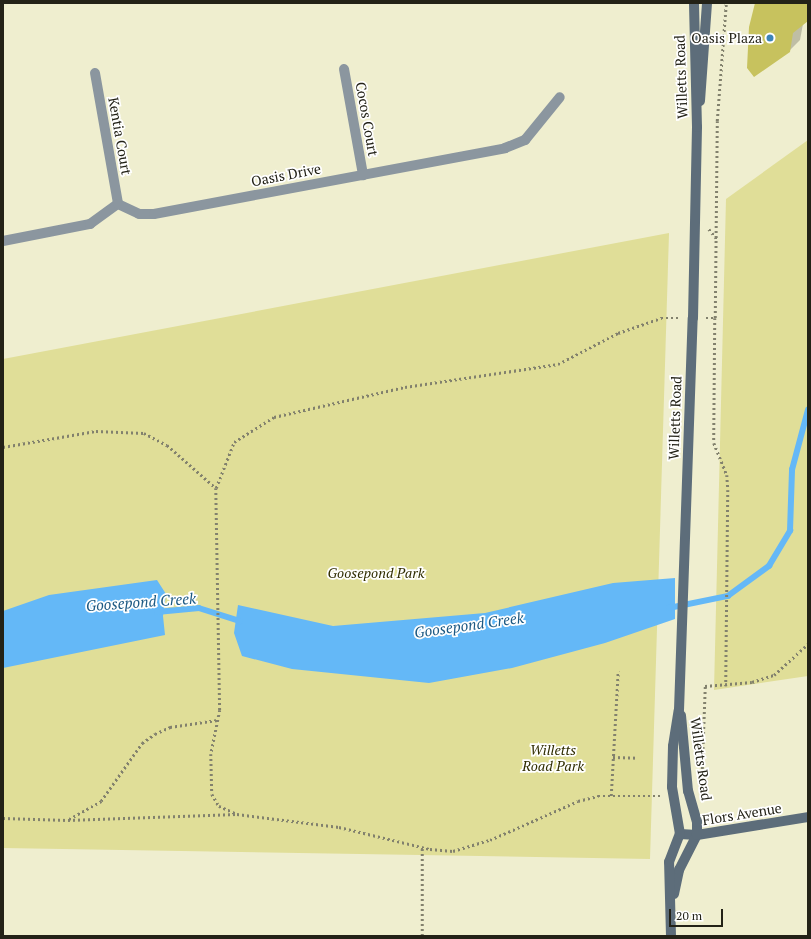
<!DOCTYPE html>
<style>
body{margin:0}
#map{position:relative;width:811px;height:939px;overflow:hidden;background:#efeecf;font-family:"PT Serif",serif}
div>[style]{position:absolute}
.green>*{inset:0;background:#e0de98}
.water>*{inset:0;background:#64b8f7}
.shadow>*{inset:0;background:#0003}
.stream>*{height:5.5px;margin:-2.75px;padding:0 2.75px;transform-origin:2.75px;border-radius:2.75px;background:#64b8f7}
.building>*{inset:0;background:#c7c25e}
.path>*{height:2.5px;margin-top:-1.25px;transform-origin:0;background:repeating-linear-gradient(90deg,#82816d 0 2px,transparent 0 5px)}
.street>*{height:10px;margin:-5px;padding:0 5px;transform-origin:5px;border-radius:5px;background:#8b969f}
.secondary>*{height:10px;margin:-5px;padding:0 5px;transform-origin:5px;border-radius:5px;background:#5d6d7a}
.dots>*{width:11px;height:11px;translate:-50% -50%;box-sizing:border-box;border:2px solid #fff;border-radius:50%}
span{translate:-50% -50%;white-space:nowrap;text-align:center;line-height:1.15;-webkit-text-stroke:3.5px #fff;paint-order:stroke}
.poi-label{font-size:14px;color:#232217}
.right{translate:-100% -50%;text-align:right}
.street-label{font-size:14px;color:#232217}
.park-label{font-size:14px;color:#302d01;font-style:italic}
.water-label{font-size:15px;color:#1c5983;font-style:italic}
.frame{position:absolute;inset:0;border:4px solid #232217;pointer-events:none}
.scale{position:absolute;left:669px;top:909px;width:54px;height:18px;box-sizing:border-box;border:2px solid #232217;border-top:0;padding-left:5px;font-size:12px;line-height:14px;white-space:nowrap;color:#232217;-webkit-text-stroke:3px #fff;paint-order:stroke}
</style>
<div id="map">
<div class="green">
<i style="clip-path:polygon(808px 140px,808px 676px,714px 690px,726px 199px)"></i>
<i style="clip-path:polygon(669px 233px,650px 859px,3px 848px,3px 359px)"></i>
</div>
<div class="water">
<i style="clip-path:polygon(675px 578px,675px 619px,605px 643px,512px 668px,429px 683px,292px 669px,242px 656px,234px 633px,238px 605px,333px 626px,485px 613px,613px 583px)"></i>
<i style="clip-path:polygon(157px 580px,166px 594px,163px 616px,165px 635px,3px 668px,3px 611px,49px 595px)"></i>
</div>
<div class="shadow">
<i style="clip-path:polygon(757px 3px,808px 3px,808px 20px,803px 24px,800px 40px,789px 51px)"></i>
</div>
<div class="stream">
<i style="left:669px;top:608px;width:60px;rotate:-11.5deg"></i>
<i style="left:728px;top:596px;width:51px;rotate:-36.2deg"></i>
<i style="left:769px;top:566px;width:41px;rotate:-59deg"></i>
<i style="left:790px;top:531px;width:61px;rotate:-88.1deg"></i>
<i style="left:792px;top:470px;width:62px;rotate:-75.1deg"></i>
<i style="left:157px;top:612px;width:42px;rotate:-5.4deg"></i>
<i style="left:199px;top:608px;width:43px;rotate:17.6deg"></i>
</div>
<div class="building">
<i style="clip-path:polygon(755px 3px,808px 3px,808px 21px,793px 33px,790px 52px,754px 77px,747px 68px,749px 27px)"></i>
</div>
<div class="path">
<i style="left:709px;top:229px;width:13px;rotate:51deg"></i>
<i style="left:706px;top:318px;width:9px"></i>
<i style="left:715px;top:318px;width:197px;rotate:-89.4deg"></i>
<i style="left:717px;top:121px;width:118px;rotate:-85.6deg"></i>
<i style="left:715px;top:318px;width:125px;rotate:90.5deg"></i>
<i style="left:714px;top:443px;width:35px;rotate:68deg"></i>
<i style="left:727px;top:475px;width:15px;rotate:86deg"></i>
<i style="left:728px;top:490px;width:196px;rotate:90.6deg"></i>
<i style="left:3px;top:447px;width:94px;rotate:-9.8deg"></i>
<i style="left:96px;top:431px;width:48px;rotate:2.4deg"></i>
<i style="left:144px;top:433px;width:26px;rotate:28deg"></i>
<i style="left:167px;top:445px;width:65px;rotate:41.3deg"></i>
<i style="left:216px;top:488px;width:49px;rotate:-68.6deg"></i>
<i style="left:234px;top:442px;width:47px;rotate:-32deg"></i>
<i style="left:274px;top:417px;width:134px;rotate:-12.9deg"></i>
<i style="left:405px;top:387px;width:155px;rotate:-8.5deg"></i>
<i style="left:558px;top:364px;width:68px;rotate:-27.3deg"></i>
<i style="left:618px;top:333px;width:46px;rotate:-19.2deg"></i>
<i style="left:661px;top:318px;width:18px"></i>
<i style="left:216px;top:488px;width:222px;rotate:89deg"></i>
<i style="left:220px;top:710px;width:45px;rotate:101.6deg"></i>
<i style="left:211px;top:754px;width:40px;rotate:88.6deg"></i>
<i style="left:212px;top:794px;width:14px;rotate:60deg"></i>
<i style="left:219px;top:806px;width:20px;rotate:24deg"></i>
<i style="left:613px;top:757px;width:25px;rotate:2deg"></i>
<i style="left:702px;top:769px;width:83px;rotate:-87.9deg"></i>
<i style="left:705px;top:686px;width:47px;rotate:-4.9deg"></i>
<i style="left:752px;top:682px;width:23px;rotate:-18deg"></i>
<i style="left:774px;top:675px;width:46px;rotate:-42.4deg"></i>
<i style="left:611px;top:796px;width:125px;rotate:-86.8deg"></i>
<i style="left:3px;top:818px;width:65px;rotate:1.8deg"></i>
<i style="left:68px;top:820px;width:169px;rotate:-2deg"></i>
<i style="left:237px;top:814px;width:103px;rotate:7.3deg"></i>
<i style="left:339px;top:827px;width:94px;rotate:13.6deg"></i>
<i style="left:430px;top:849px;width:23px;rotate:5deg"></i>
<i style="left:453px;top:851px;width:39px;rotate:-17deg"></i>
<i style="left:490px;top:840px;width:96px;rotate:-23.9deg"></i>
<i style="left:578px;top:801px;width:21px;rotate:-14deg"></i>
<i style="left:598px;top:796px;width:62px"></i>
<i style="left:69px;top:819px;width:37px;rotate:-29deg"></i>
<i style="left:101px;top:801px;width:71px;rotate:-54.7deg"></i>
<i style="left:142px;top:743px;width:16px;rotate:-35deg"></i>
<i style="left:155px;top:734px;width:17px;rotate:-25deg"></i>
<i style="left:170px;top:727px;width:48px;rotate:-8.5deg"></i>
<i style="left:422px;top:936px;width:89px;rotate:-90deg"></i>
</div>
<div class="street">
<i style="left:344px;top:69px;width:108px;rotate:79.8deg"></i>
<i style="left:95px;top:73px;width:133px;rotate:80deg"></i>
<i style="left:3px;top:241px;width:89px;rotate:-11.1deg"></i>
<i style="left:90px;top:224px;width:34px;rotate:-36deg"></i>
<i style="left:118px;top:204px;width:23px;rotate:25deg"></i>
<i style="left:139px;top:214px;width:15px"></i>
<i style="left:154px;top:214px;width:357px;rotate:-10.6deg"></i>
<i style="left:505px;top:148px;width:22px;rotate:-22deg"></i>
<i style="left:525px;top:140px;width:55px;rotate:-50.9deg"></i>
</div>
<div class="secondary">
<i style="left:700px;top:101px;width:98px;rotate:-85.9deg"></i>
<i style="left:680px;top:834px;width:17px;rotate:3deg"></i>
<i style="left:697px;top:835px;width:112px;rotate:-9.2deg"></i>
<i style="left:674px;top:894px;width:25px;rotate:-78deg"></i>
<i style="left:679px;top:870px;width:39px;rotate:-63deg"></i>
<i style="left:697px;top:835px;width:13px;rotate:-90deg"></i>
<i style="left:697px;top:822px;width:32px;rotate:-106deg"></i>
<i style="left:688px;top:791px;width:76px;rotate:-95.3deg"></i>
<i style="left:671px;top:936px;width:74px;rotate:-91.5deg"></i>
<i style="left:669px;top:862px;width:30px;rotate:-69deg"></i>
<i style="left:680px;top:834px;width:48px;rotate:-99.7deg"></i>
<i style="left:672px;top:787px;width:41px;rotate:-88.6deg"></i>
<i style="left:673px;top:746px;width:36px;rotate:-81deg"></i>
<i style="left:679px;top:710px;width:392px;rotate:-88deg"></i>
<i style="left:693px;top:318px;width:191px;rotate:-88.8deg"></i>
<i style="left:697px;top:127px;width:124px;rotate:-91.4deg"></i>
</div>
<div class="dots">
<i style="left:770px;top:38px;background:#3c84b9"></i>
</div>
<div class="poi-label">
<span class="right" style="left:762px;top:38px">Oasis Plaza</span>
</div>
<div class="street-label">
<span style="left:681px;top:77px;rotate:-92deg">Willetts Road</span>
<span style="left:367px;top:119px;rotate:80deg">Cocos Court</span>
<span style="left:120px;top:136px;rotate:80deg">Kentia Court</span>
<span style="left:286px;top:175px;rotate:-11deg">Oasis Drive</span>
<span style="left:675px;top:418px;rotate:-88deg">Willetts Road</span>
<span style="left:701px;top:759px;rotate:82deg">Willetts Road</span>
<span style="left:742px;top:814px;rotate:-9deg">Flors Avenue</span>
</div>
<div class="park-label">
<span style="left:376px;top:573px">Goosepond Park</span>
<span style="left:553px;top:758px">Willetts<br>Road Park</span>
</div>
<div class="water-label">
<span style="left:141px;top:602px;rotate:-4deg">Goosepond Creek</span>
<span style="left:469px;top:625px;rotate:-8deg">Goosepond Creek</span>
</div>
<div class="frame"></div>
<div class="scale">20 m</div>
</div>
